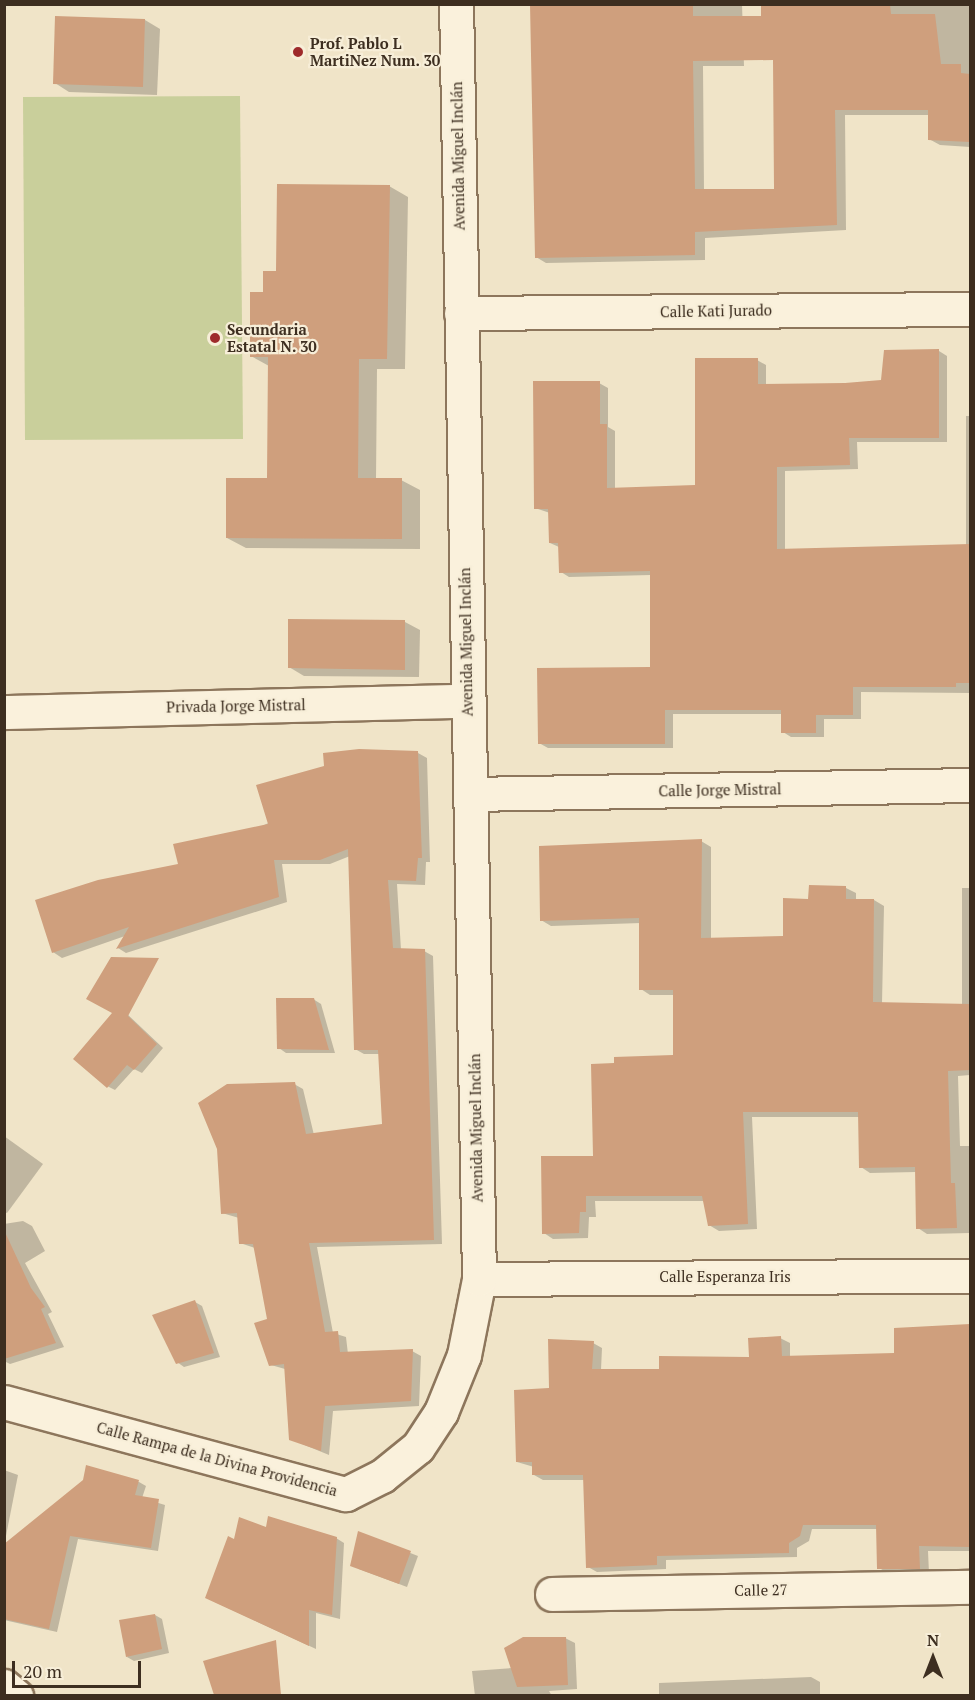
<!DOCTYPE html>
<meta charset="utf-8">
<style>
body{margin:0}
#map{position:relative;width:975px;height:1700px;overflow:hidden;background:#f0e4c8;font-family:"PT Serif",serif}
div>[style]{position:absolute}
.green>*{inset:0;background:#c9cf9b}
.shadow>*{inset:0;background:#0003}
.building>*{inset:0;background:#cf9f7d}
.roads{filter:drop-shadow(2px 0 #8d765c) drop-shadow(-2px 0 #8d765c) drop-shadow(0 2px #8d765c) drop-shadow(0 -2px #8d765c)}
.street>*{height:33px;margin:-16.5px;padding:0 16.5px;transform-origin:16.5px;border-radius:16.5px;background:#faf1dc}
.secondary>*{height:33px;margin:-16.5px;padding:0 16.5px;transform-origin:16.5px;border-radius:16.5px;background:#faf1dc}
.dots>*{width:16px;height:16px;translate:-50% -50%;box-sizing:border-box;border:3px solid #f7eed8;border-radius:50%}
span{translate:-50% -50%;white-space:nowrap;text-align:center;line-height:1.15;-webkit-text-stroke:4.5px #f7eed8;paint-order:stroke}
.poi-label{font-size:15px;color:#3d2e20;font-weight:700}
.left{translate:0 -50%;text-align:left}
.street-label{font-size:15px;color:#3d2e20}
.frame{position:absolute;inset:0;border:6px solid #3d2e20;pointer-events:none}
.north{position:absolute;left:903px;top:1628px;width:60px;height:60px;-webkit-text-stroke:4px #f7eed8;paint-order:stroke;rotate:0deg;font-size:16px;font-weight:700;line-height:24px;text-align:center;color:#3d2e20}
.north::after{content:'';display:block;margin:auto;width:21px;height:27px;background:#3d2e20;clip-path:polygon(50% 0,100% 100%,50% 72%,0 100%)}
.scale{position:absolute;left:12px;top:1661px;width:129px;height:27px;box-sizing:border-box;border:3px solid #3d2e20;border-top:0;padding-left:8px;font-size:18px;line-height:21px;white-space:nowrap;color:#3d2e20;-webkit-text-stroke:4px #f7eed8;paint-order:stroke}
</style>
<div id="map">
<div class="green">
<i style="clip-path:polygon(240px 96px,243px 439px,25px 440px,23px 97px)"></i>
</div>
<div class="shadow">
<i style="clip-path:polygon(531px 4px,742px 4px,744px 66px,703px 66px,704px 191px,776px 190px,797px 4px,970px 4px,970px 147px,940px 145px,929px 139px,930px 115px,845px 115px,846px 230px,705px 238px,705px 260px,546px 263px,536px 257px)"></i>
<i style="clip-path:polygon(57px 17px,145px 20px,160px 29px,157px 95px,69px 92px,55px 83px)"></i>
<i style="clip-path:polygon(389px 186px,408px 197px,405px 369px,377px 369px,376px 480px,401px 480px,420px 490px,420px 549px,246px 548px,227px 538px,268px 480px,269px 366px,251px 356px,265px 293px,277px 273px)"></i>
<i style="clip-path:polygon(939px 351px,947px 356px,947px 442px,857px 442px,858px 469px,785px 471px,785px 550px,966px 546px,966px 416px,970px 416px,970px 693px,861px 692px,861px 719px,824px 719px,824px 737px,791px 737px,783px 732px,783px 714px,673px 714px,673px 748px,548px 748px,539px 743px,651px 668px,651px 575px,569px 577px,561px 572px,559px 547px,550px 543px,550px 513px,535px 508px,599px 383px,608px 388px,608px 427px,615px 431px,615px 489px,696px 486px,757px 360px,766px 365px,766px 385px,845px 384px,882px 382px)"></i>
<i style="clip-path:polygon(405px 622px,420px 630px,419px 677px,304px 676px,289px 667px)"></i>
<i style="clip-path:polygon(418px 753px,427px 758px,430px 862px,426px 862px,425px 885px,397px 884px,401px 950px,424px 951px,433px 956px,442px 1244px,317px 1247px,333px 1333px,346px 1337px,348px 1354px,412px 1351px,421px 1356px,419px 1406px,333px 1411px,329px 1455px,290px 1439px,285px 1369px,271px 1365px,269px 1320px,255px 1248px,240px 1243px,239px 1218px,222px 1213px,294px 1084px,303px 1089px,314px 1135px,384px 1125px,380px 1054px,364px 1054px,355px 1049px,350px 856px,330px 864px,282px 864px,287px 902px,126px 953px,118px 948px,125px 936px,62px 958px,53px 952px,179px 865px)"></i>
<i style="clip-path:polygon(701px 841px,711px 847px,711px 940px,785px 938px,810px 901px,846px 888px,856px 893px,856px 900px,874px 900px,884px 906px,882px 1004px,962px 1005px,962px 888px,970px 888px,970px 1075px,958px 1076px,960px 1146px,970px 1146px,970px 1233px,927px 1234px,918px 1228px,916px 1172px,870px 1173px,861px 1167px,859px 1117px,752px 1117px,757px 1229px,719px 1231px,709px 1225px,704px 1201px,595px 1201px,596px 1217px,589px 1217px,588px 1238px,553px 1239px,544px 1233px,594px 1157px,675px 1057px,674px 995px,650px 995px,641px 989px,641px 923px,551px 926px,541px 920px)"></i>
<i style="clip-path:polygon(313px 999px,321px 1004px,335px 1053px,286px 1053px,279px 1048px)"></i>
<i style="clip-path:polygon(125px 1012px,163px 1048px,142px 1073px,134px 1069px,115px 1090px,107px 1086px)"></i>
<i style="clip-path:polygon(4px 1136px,43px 1164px,7px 1213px,4px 1212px)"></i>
<i style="clip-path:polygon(23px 1221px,32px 1226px,45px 1251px,25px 1263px,52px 1312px,48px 1314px,64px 1347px,10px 1364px,4px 1361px,4px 1224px)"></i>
<i style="clip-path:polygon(195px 1302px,202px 1306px,220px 1357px,184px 1367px,177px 1362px)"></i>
<i style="clip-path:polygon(970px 1326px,970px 1551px,928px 1551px,929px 1573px,888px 1573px,879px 1568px,878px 1529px,812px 1529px,809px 1541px,797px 1548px,797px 1557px,666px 1560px,666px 1569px,597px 1572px,588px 1567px,585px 1480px,543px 1480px,534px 1475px,534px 1467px,517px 1462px,551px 1390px,593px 1343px,602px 1348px,601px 1370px,661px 1370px,750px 1358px,780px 1338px,790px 1343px,790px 1357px,896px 1355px,896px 1329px)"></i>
<i style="clip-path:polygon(88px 1467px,139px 1482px,146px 1486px,142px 1498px,165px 1505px,158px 1551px,78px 1539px,57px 1632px,4px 1620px,4px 1546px,85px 1481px)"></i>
<i style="clip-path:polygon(4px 1470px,18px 1475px,4px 1546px)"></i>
<i style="clip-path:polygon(268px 1529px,336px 1538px,344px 1543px,340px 1619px,316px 1613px,316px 1649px,215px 1602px)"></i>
<i style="clip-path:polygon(359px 1533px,418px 1556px,407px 1587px,359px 1569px)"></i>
<i style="clip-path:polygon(155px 1615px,162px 1619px,169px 1653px,134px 1661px,127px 1657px)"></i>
<i style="clip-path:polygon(565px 1638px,575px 1643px,577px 1689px,549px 1691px,552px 1696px,475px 1696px,472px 1671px,512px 1668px)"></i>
<i style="clip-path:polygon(811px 1677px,820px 1682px,820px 1696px,659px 1696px,659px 1683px)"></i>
</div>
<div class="building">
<i style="clip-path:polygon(evenodd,530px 4px,693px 4px,693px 16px,761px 16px,761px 4px,890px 4px,891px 14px,935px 14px,941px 64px,961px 64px,961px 73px,970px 74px,970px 142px,928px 140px,928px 110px,835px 110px,837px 225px,695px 232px,695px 255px,535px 258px,530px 4px,773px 60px,774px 189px,695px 189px,693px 61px,773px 60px)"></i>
<i style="clip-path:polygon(55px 16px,145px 19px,143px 87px,53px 84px)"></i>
<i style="clip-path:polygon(277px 184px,390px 185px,387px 359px,359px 359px,358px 478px,402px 478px,402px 539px,226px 538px,226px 478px,267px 478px,268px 357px,250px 357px,250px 292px,263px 292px,263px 271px,276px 271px)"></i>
<i style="clip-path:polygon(939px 349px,939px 438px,849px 438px,850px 465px,777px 467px,777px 549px,970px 544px,970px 683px,956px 683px,956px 687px,853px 687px,853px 715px,816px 715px,816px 733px,781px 733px,781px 710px,665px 710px,665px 744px,538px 744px,537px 668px,650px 667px,650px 571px,559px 573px,558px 543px,549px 543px,548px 509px,534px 509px,533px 381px,600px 381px,600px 424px,607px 424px,607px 488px,695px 485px,695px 358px,758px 358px,758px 384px,845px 383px,881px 380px,884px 350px)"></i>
<i style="clip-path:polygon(288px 619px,405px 620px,405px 670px,288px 668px)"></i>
<i style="clip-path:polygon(359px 749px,418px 751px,422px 858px,418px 858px,416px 881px,388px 880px,393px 948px,425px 949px,434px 1240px,309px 1243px,325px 1332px,338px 1331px,340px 1352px,413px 1349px,411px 1401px,325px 1406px,321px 1451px,289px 1440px,284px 1364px,269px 1366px,254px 1323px,267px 1319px,253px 1244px,239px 1244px,237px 1213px,221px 1214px,217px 1149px,198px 1103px,227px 1084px,295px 1082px,306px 1134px,382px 1124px,378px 1050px,354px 1050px,348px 849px,320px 860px,274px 860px,279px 897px,116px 949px,129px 927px,52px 953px,35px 900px,98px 880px,178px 864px,173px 844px,268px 824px,256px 785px,324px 766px,323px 753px)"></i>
<i style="clip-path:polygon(702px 839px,701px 938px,783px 936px,783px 898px,808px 899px,809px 885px,846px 886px,846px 899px,874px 899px,873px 1002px,970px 1004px,970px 1070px,948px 1071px,951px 1183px,955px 1183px,957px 1228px,916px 1229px,915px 1167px,859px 1168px,858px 1112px,743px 1112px,748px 1224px,708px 1226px,702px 1196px,586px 1196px,586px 1212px,580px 1212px,579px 1233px,542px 1234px,541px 1156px,593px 1156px,591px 1064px,614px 1063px,614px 1057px,673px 1055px,673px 990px,639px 990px,639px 918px,540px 921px,539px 846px)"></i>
<i style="clip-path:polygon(111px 957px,159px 958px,128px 1016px,157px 1044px,134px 1070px,127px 1065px,107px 1088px,73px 1059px,112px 1013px,86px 999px)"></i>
<i style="clip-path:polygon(276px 998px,314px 998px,329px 1050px,277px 1049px)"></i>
<i style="clip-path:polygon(4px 1230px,31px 1288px,45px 1307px,41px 1309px,56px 1343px,4px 1359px)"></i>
<i style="clip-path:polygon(195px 1300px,214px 1353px,176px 1364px,152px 1315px)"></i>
<i style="clip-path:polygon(970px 1324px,970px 1547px,919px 1546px,920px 1569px,877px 1569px,876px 1525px,803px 1525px,800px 1536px,789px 1543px,789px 1553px,657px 1556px,657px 1565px,586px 1568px,583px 1475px,532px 1475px,532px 1462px,516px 1462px,514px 1390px,549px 1388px,548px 1339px,594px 1341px,592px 1369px,659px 1369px,659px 1356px,749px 1357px,748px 1338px,781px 1336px,782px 1356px,894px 1353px,894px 1328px)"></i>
<i style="clip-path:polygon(86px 1465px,139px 1480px,135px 1495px,159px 1499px,151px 1548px,70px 1536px,49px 1629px,4px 1619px,4px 1544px,83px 1480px)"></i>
<i style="clip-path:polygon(268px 1516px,337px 1537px,332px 1615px,309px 1610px,309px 1646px,205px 1598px,228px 1536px,234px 1539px,239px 1517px,266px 1527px)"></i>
<i style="clip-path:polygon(358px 1531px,411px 1551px,399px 1584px,350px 1566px)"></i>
<i style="clip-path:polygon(155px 1614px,162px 1649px,126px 1657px,119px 1620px)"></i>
<i style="clip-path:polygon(523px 1637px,566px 1637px,568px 1685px,517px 1687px,504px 1648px)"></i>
<i style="clip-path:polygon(276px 1640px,281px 1695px,214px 1695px,203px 1661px)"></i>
</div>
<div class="roads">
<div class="street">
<i style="left:461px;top:313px;width:509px;rotate:-0.45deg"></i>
<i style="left:4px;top:712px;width:463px;rotate:-1.4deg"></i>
<i style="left:470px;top:794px;width:500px;rotate:-1.03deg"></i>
<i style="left:552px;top:1594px;width:418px;rotate:-1deg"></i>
</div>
<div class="secondary">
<i style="left:479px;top:1279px;width:491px;rotate:-0.4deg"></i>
<i style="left:4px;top:1402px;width:354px;rotate:15.1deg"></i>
<i style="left:346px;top:1494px;width:40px;rotate:-26.6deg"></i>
<i style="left:382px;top:1476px;width:46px;rotate:-38.9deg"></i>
<i style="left:418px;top:1447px;width:42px;rotate:-56.7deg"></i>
<i style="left:441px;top:1412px;width:61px;rotate:-68deg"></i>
<i style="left:464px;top:1355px;width:77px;rotate:-78.8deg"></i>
<i style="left:479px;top:1279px;width:1275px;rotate:-91.03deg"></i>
<i style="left:4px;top:1686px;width:16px;rotate:40deg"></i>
</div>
</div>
<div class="dots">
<i style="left:298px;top:52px;background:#9e2a2b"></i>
<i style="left:215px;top:338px;background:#9e2a2b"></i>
</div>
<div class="poi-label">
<span class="left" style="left:310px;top:52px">Prof. Pablo L<br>MartiNez Num. 30</span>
<span class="left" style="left:227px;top:338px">Secundaria<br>Estatal N. 30</span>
</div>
<div class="street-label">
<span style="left:458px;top:156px;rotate:-91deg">Avenida Miguel Inclán</span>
<span style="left:716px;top:311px;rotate:-1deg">Calle Kati Jurado</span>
<span style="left:466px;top:642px;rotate:-91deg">Avenida Miguel Inclán</span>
<span style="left:236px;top:706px;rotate:-1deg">Privada Jorge Mistral</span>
<span style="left:720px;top:790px;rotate:-1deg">Calle Jorge Mistral</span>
<span style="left:476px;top:1128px;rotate:-91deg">Avenida Miguel Inclán</span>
<span style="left:725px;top:1277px">Calle Esperanza Iris</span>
<span style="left:217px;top:1459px;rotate:15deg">Calle Rampa de la Divina Providencia</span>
<span style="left:761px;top:1590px;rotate:-1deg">Calle 27</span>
</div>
<div class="frame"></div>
<div class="north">N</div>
<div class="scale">20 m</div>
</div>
